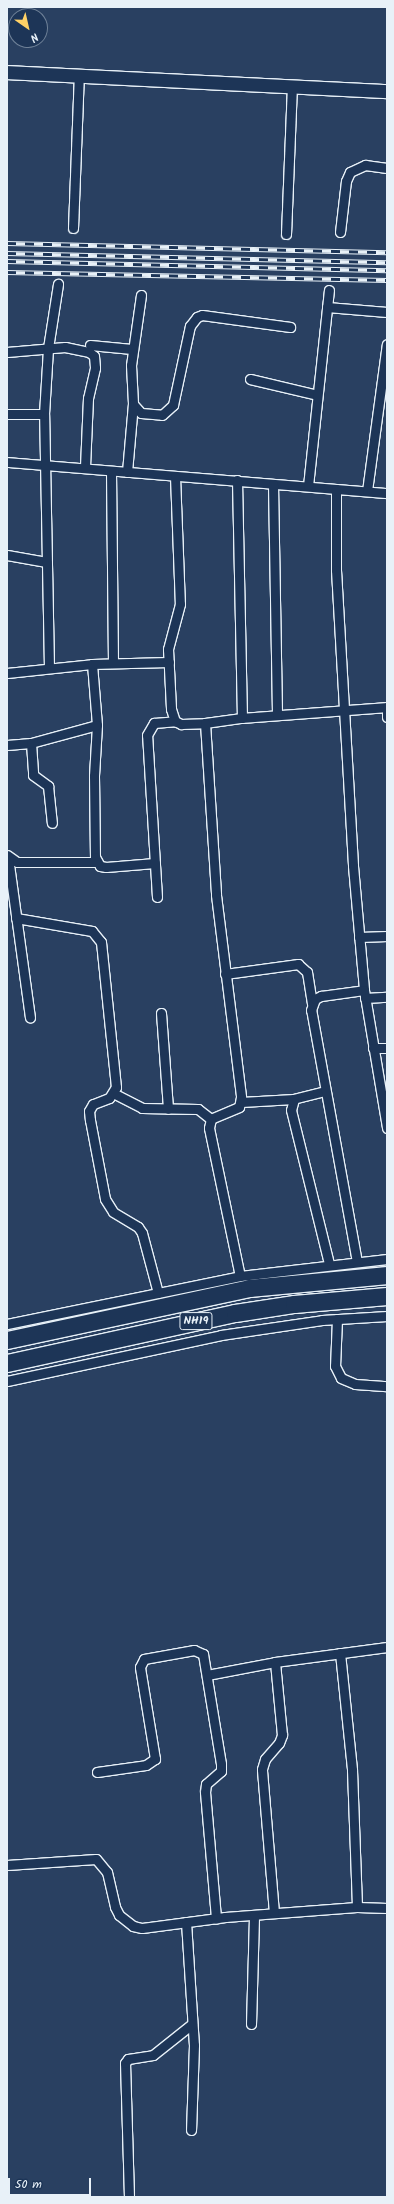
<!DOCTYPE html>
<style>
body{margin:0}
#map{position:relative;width:394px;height:2204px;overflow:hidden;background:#294061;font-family:Kalam,sans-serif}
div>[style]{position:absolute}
.roads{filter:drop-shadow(1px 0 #e8f1f8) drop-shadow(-1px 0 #e8f1f8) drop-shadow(0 1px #e8f1f8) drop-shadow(0 -1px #e8f1f8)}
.street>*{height:9px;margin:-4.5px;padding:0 4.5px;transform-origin:4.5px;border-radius:4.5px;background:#1d3557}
.secondary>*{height:13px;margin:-6.5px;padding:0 6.5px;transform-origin:6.5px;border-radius:6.5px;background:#1d3557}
.highway>*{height:17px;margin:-8.5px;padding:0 8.5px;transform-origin:8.5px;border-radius:8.5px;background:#1d3557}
.rail>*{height:4.5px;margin-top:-2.25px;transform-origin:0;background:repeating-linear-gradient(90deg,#1d3557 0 9px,#e8f1f8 0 18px);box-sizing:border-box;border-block:1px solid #e8f1f8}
span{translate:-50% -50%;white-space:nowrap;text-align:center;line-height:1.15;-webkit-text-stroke:4px #1d3557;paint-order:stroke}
.shield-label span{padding:1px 3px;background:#1d3557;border:1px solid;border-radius:3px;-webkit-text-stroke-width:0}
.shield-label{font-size:12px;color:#e8f1f8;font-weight:700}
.frame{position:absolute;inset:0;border:8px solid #e8f1f8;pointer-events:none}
.north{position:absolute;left:8px;top:8px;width:40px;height:40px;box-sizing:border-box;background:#1d3557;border:1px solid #6e8097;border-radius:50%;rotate:146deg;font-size:11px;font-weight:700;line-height:16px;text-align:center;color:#e8f1f8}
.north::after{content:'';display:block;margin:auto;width:14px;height:18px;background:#ffd166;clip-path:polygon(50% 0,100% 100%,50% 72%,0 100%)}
.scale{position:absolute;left:8px;top:2178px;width:83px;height:18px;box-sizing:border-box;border:2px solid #e8f1f8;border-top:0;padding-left:5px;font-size:12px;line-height:14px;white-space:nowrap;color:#e8f1f8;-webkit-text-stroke:3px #1d3557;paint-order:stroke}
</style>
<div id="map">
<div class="roads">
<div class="street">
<i style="left:73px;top:228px;width:153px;rotate:-87.8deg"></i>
<i style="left:340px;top:232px;width:51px;rotate:-83.3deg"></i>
<i style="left:346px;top:181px;width:10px;rotate:-66deg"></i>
<i style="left:350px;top:172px;width:17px;rotate:-25deg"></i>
<i style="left:365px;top:165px;width:22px;rotate:8deg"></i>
<i style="left:286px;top:234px;width:149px;rotate:-87.7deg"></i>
<i style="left:141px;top:295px;width:71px;rotate:98.1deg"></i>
<i style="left:131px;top:365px;width:39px;rotate:87deg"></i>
<i style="left:133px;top:404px;width:12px;rotate:48deg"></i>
<i style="left:141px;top:413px;width:21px;rotate:5deg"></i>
<i style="left:162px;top:415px;width:15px;rotate:-42deg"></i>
<i style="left:173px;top:405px;width:81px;rotate:-77.9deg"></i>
<i style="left:190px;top:326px;width:11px;rotate:-52deg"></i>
<i style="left:197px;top:317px;width:5px;rotate:-22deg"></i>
<i style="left:202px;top:315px;width:89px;rotate:7.8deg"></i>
<i style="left:327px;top:307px;width:60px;rotate:4.8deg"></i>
<i style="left:90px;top:345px;width:42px;rotate:5.4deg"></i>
<i style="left:7px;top:352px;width:58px;rotate:-4.9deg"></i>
<i style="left:65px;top:347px;width:25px;rotate:12deg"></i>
<i style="left:89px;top:352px;width:6px;rotate:39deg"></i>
<i style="left:94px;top:356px;width:12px;rotate:85deg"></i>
<i style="left:95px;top:368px;width:31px;rotate:103deg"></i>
<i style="left:88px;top:398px;width:70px;rotate:92.5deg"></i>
<i style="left:250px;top:379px;width:69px;rotate:13.4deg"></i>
<i style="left:7px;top:414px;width:37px"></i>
<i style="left:7px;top:462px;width:381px;rotate:4.7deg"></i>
<i style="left:111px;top:471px;width:192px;rotate:89.4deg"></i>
<i style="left:127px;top:472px;width:68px;rotate:-85deg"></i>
<i style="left:175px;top:476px;width:128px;rotate:87.8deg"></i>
<i style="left:180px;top:604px;width:47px;rotate:104.9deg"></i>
<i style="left:168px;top:649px;width:60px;rotate:87.1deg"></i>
<i style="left:171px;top:709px;width:13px;rotate:72deg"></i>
<i style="left:175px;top:721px;width:7px;rotate:27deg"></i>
<i style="left:181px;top:724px;width:24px;rotate:-2deg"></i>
<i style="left:205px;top:723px;width:37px;rotate:-8deg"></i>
<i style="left:242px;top:718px;width:145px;rotate:-4.3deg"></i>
<i style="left:237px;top:480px;width:238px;rotate:88.8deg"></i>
<i style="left:273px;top:484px;width:231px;rotate:89deg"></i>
<i style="left:308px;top:486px;width:197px;rotate:-83.9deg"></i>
<i style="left:336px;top:489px;width:81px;rotate:90deg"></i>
<i style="left:336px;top:570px;width:296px;rotate:86.7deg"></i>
<i style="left:353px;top:866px;width:124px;rotate:84.9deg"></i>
<i style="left:364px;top:990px;width:140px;rotate:80.5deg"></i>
<i style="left:367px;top:491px;width:148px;rotate:-82.3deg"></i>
<i style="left:7px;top:555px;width:40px;rotate:10deg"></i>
<i style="left:92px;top:664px;width:61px;rotate:85.3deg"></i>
<i style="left:97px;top:725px;width:51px;rotate:93.4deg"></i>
<i style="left:94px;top:776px;width:81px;rotate:89.3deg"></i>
<i style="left:95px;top:857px;width:10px;rotate:61deg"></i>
<i style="left:100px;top:866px;width:6px;rotate:9deg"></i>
<i style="left:106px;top:867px;width:49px;rotate:-4.7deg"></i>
<i style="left:49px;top:668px;width:254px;rotate:-91.1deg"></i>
<i style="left:44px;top:414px;width:66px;rotate:-86.5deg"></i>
<i style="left:48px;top:348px;width:65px;rotate:-81.1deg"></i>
<i style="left:7px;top:673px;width:85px;rotate:-6deg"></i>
<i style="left:92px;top:664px;width:77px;rotate:-1.5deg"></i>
<i style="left:387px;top:707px;width:10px;rotate:90deg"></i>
<i style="left:205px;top:723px;width:172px;rotate:86.3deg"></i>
<i style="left:216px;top:895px;width:204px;rotate:82.9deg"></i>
<i style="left:241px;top:1097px;width:10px;rotate:101deg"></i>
<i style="left:239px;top:1107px;width:30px;rotate:157deg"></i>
<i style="left:211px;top:1119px;width:9px;rotate:103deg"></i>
<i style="left:209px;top:1128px;width:151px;rotate:78.2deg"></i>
<i style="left:31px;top:743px;width:32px;rotate:86deg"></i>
<i style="left:33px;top:775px;width:19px;rotate:36deg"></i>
<i style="left:48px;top:786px;width:37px;rotate:84deg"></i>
<i style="left:7px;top:745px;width:24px;rotate:-5deg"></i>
<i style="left:31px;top:743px;width:68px;rotate:-15.3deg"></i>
<i style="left:7px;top:855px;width:12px;rotate:35deg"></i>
<i style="left:17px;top:862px;width:80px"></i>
<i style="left:8px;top:857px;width:162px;rotate:82.2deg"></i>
<i style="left:157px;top:897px;width:162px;rotate:-93.5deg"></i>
<i style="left:147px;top:735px;width:14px;rotate:-60deg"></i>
<i style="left:154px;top:723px;width:21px;rotate:-5deg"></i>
<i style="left:16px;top:918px;width:77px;rotate:9.7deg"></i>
<i style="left:92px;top:931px;width:14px;rotate:51deg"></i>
<i style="left:101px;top:942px;width:146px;rotate:84.1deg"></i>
<i style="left:116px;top:1087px;width:13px;rotate:122deg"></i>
<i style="left:109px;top:1098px;width:17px;rotate:159deg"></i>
<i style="left:93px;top:1104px;width:8px;rotate:120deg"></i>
<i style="left:89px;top:1111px;width:9px;rotate:84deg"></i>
<i style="left:90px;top:1120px;width:80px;rotate:79.2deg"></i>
<i style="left:105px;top:1199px;width:15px;rotate:58deg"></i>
<i style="left:113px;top:1212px;width:29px;rotate:31deg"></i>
<i style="left:138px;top:1227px;width:7px;rotate:56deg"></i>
<i style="left:142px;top:1233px;width:62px;rotate:75.1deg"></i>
<i style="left:359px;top:937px;width:28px;rotate:-2deg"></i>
<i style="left:225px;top:974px;width:74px;rotate:-7.8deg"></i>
<i style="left:298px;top:964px;width:12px;rotate:42deg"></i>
<i style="left:307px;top:972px;width:32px;rotate:81deg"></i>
<i style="left:365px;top:998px;width:22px;rotate:-3deg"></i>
<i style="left:161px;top:1013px;width:96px;rotate:85.8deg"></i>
<i style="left:373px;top:1048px;width:14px"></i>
<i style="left:325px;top:1091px;width:32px;rotate:166deg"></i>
<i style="left:294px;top:1099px;width:11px;rotate:105deg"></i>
<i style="left:291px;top:1110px;width:159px;rotate:76.1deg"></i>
<i style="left:113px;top:1093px;width:33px;rotate:27deg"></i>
<i style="left:142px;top:1108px;width:56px;rotate:1deg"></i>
<i style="left:198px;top:1109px;width:16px;rotate:38deg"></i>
<i style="left:241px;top:1102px;width:53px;rotate:-3.2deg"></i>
<i style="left:357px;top:1262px;width:256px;rotate:-100.3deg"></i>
<i style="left:311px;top:1010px;width:12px;rotate:-70deg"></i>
<i style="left:315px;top:999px;width:7px;rotate:-27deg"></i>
<i style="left:321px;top:996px;width:43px;rotate:-7.9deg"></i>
<i style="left:337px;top:1319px;width:47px;rotate:92.4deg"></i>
<i style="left:335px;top:1366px;width:13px;rotate:63deg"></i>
<i style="left:341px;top:1378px;width:15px;rotate:23deg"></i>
<i style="left:355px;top:1384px;width:32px;rotate:4deg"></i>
<i style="left:7px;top:1324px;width:238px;rotate:-11.6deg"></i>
<i style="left:240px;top:1276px;width:148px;rotate:-6.6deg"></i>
<i style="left:7px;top:1381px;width:219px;rotate:-12.1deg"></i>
<i style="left:221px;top:1335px;width:102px;rotate:-8.4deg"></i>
<i style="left:322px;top:1320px;width:65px;rotate:-3.5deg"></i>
<i style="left:340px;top:1653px;width:118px;rotate:84.1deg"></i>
<i style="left:352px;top:1770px;width:137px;rotate:87.9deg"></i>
<i style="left:207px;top:1675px;width:69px;rotate:-10.8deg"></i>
<i style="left:275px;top:1662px;width:113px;rotate:-7.6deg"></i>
<i style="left:97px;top:1772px;width:49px;rotate:-8.1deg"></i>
<i style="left:146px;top:1765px;width:11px;rotate:-34deg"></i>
<i style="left:155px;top:1759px;width:93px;rotate:-99.3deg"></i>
<i style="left:140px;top:1667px;width:9px;rotate:-63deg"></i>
<i style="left:144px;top:1659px;width:51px;rotate:-10.2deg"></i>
<i style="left:194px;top:1650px;width:10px;rotate:24deg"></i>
<i style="left:203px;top:1654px;width:111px;rotate:80.7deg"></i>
<i style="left:221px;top:1764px;width:7px;rotate:90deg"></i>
<i style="left:221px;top:1771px;width:20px;rotate:139deg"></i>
<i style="left:206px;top:1784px;width:8px;rotate:97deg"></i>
<i style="left:205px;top:1792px;width:127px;rotate:85deg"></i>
<i style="left:7px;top:1865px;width:89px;rotate:-3.9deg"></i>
<i style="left:96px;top:1859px;width:17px;rotate:50deg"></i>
<i style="left:107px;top:1872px;width:36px;rotate:77deg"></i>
<i style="left:115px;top:1907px;width:9px;rotate:63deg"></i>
<i style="left:119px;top:1915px;width:18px;rotate:38deg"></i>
<i style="left:133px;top:1926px;width:9px;rotate:13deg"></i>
<i style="left:142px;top:1928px;width:84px;rotate:-7.5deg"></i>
<i style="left:225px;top:1917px;width:132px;rotate:-4.3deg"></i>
<i style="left:357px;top:1907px;width:30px;rotate:2deg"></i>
<i style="left:274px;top:1913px;width:144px;rotate:-94.8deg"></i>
<i style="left:262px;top:1769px;width:10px;rotate:-73deg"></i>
<i style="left:265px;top:1759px;width:21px;rotate:-49deg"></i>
<i style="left:279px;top:1743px;width:9px;rotate:-69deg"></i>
<i style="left:282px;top:1735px;width:73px;rotate:-95.5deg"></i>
<i style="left:186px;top:1922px;width:123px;rotate:86.3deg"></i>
<i style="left:194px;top:2045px;width:85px;rotate:92deg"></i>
<i style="left:251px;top:2024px;width:109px;rotate:-88.4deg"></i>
<i style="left:129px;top:2197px;width:134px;rotate:-91.7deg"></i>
<i style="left:125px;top:2063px;width:5px;rotate:-53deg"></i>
<i style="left:128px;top:2059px;width:25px;rotate:-9deg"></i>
<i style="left:153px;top:2055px;width:50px;rotate:-38.5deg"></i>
</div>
<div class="secondary">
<i style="left:7px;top:72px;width:380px;rotate:2.9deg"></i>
</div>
<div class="highway">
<i style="left:7px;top:1340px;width:248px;rotate:-12.1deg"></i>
<i style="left:249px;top:1288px;width:139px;rotate:-5.4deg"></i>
<i style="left:7px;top:1363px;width:233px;rotate:-12.4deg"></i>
<i style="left:235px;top:1313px;width:60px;rotate:-8.7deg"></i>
<i style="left:294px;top:1304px;width:93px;rotate:-4.9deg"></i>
</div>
</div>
<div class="rail">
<i style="left:7px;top:243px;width:380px;rotate:1.4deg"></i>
<i style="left:7px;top:253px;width:380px;rotate:1.4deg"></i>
<i style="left:7px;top:261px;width:380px;rotate:1.4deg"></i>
<i style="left:7px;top:272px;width:380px;rotate:1.2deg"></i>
</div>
<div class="shield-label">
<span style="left:196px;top:1321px">NH19</span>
</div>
<div class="frame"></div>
<div class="north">N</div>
<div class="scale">50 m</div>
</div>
